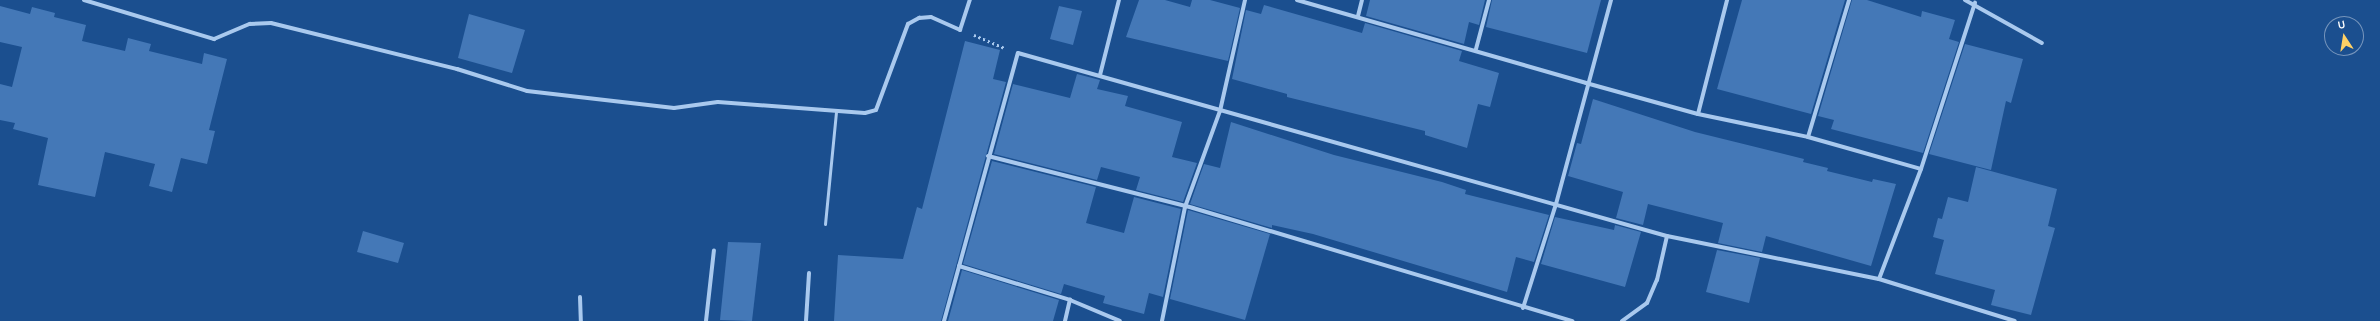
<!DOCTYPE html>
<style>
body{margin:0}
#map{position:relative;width:2380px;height:321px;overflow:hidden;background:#1b4f8f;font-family:Karla,sans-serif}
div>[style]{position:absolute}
.building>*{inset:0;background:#4478b7}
.path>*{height:2.5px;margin-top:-1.25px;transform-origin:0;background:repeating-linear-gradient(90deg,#a9c9ee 0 2px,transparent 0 5px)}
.service>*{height:3px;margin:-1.5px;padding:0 1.5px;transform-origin:1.5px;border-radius:1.5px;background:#a9c9ee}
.minor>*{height:4px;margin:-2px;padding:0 2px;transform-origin:2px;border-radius:2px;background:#a9c9ee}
span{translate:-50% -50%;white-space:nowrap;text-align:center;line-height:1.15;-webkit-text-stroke:3px #1b4f8f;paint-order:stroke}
.north{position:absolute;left:2324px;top:16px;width:40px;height:40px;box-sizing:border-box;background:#1b4f8f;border:1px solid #7695bc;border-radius:50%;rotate:348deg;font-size:11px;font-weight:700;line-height:16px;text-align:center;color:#fff}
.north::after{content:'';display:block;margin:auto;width:14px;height:18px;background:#ffd166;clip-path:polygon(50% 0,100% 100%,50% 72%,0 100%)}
</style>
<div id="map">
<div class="building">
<i style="clip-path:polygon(1139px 0,1165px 0,1190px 7px,1192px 0,1210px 0,1240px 8px,1228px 61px,1126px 37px)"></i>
<i style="clip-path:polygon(1370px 0,1485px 0,1479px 25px,1469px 22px,1464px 44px,1366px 16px)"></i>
<i style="clip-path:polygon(1492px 0,1601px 0,1587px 53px,1486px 27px)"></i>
<i style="clip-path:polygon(1742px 0,1845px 0,1811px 114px,1717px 89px)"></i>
<i style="clip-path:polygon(1852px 0,1867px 0,1921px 17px,1922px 11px,1955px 20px,1949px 39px,1959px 42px,1923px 153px,1831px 129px,1834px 120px,1818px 116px)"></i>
<i style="clip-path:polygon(1264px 5px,1362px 33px,1365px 23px,1462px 51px,1459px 61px,1499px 73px,1490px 107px,1478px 104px,1467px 148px,1425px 135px,1425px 131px,1287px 97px,1287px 94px,1232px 79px,1246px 10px,1261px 14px)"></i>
<i style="clip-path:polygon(0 6px,30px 14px,32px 7px,55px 13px,54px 17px,86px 25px,82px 41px,125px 51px,128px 38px,151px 44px,149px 51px,202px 64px,204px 53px,227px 59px,209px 130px,215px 131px,207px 164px,181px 158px,172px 192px,149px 186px,155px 164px,105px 152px,95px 197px,38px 185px,48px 138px,13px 129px,15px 123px,0 120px,0 84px,12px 87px,22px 47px,0 42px)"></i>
<i style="clip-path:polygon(1059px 6px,1082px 11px,1073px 45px,1050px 39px)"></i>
<i style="clip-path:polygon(469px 14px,525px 30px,512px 73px,458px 58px)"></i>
<i style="clip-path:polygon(965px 41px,1000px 50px,993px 79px,1006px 82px,941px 321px,834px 321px,838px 255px,903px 259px,917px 207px,922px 209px)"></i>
<i style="clip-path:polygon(1965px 44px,2023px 59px,2011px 103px,2006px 101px,1991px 170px,1929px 154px)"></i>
<i style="clip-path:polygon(1077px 74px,1100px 80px,1097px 89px,1128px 96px,1125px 106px,1182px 122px,1172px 157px,1197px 163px,1183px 202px,1136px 190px,1140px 177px,1101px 167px,1097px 180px,994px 154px,1013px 84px,1070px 98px)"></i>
<i style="clip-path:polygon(1593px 99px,1695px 132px,1804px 159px,1803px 162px,1828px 168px,1827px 171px,1872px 182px,1873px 179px,1896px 184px,1871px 266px,1766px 236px,1762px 252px,1718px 243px,1723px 223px,1648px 204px,1643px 225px,1616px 218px,1623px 192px,1568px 176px,1577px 143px,1581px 144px)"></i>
<i style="clip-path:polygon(1231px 122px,1334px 155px,1442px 182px,1466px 190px,1465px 194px,1549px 215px,1534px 262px,1516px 257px,1507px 292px,1313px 234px,1272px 225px,1272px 228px,1190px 204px,1204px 164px,1220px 168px)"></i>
<i style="clip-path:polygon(992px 161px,1096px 187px,1086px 223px,1124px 233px,1134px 197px,1181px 209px,1163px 297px,1149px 293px,1144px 314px,1103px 303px,1105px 296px,1064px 284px,1061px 294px,963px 264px)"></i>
<i style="clip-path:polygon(1976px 167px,2057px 189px,2048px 226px,2055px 228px,2031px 315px,1991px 305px,1995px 290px,1935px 274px,1944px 240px,1933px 237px,1938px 218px,1942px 219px,1948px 197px,1968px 202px)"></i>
<i style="clip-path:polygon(1188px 210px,1270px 234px,1245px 320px,1170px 299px)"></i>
<i style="clip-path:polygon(1555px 217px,1614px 230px,1615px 225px,1641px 232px,1625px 287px,1541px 264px)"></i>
<i style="clip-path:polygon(363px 231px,404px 243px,398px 263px,357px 252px)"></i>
<i style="clip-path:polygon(728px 242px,761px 243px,752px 321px,720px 320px)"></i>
<i style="clip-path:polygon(1717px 250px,1760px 258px,1749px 303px,1706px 292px)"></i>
<i style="clip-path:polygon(962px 270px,1059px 300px,1053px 321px,948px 321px)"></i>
</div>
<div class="path">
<i style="left:974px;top:35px;width:33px;rotate:23deg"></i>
</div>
<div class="service">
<i style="left:825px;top:224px;width:114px;rotate:-84.4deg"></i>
</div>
<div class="minor">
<i style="left:84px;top:0;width:136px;rotate:16.7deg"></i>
<i style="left:214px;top:39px;width:39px;rotate:-23deg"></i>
<i style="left:250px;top:24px;width:21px;rotate:-3deg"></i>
<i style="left:271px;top:23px;width:192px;rotate:13.9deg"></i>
<i style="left:457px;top:69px;width:73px;rotate:17.4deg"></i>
<i style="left:527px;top:91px;width:148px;rotate:6.6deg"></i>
<i style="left:674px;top:108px;width:44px;rotate:-7.8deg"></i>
<i style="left:718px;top:102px;width:147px;rotate:4.3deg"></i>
<i style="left:865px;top:113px;width:11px;rotate:-15deg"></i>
<i style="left:876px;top:110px;width:92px;rotate:-69.6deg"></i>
<i style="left:908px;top:24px;width:13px;rotate:-29deg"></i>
<i style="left:919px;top:18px;width:12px;rotate:-5deg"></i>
<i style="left:931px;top:17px;width:32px;rotate:24deg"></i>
<i style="left:960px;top:30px;width:32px;rotate:-72deg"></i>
<i style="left:1297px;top:0;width:301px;rotate:16deg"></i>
<i style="left:1586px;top:83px;width:116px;rotate:15.5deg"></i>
<i style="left:1698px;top:114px;width:112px;rotate:11.8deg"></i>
<i style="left:1808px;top:137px;width:117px;rotate:15.8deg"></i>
<i style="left:1965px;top:0;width:88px;rotate:29.2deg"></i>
<i style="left:1358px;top:16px;width:16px;rotate:-76deg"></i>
<i style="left:1476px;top:49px;width:51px;rotate:-75.1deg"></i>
<i style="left:1100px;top:75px;width:77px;rotate:-75.8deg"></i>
<i style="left:1698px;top:114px;width:118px;rotate:-75.7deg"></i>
<i style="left:1808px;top:137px;width:143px;rotate:-73.3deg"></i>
<i style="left:988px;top:156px;width:211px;rotate:14.2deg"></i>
<i style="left:1193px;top:208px;width:396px;rotate:16.6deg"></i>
<i style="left:959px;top:266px;width:116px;rotate:17deg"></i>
<i style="left:1070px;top:300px;width:54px;rotate:22.8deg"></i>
<i style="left:1879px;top:279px;width:118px;rotate:-69.1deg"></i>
<i style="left:1921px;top:169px;width:175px;rotate:-72deg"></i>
<i style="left:580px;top:297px;width:24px;rotate:88deg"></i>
<i style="left:1523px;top:308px;width:109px;rotate:-72.4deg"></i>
<i style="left:1556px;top:204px;width:211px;rotate:-74.9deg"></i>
<i style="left:706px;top:321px;width:71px;rotate:-83.6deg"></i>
<i style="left:806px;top:321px;width:48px;rotate:-86.4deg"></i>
<i style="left:944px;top:321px;width:278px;rotate:-74.6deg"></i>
<i style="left:1018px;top:53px;width:674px;rotate:15.75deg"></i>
<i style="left:1667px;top:236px;width:216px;rotate:11.5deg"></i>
<i style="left:1879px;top:279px;width:142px;rotate:17.2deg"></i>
<i style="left:1065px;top:321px;width:22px;rotate:-77deg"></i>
<i style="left:1162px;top:321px;width:116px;rotate:-78.6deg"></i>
<i style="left:1185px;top:207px;width:102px;rotate:-70deg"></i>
<i style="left:1220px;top:111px;width:114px;rotate:-77.3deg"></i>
<i style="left:1622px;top:321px;width:31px;rotate:-36deg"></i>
<i style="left:1647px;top:303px;width:25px;rotate:-67deg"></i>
<i style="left:1657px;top:280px;width:45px;rotate:-77.2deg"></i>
</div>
<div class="north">U</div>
</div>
